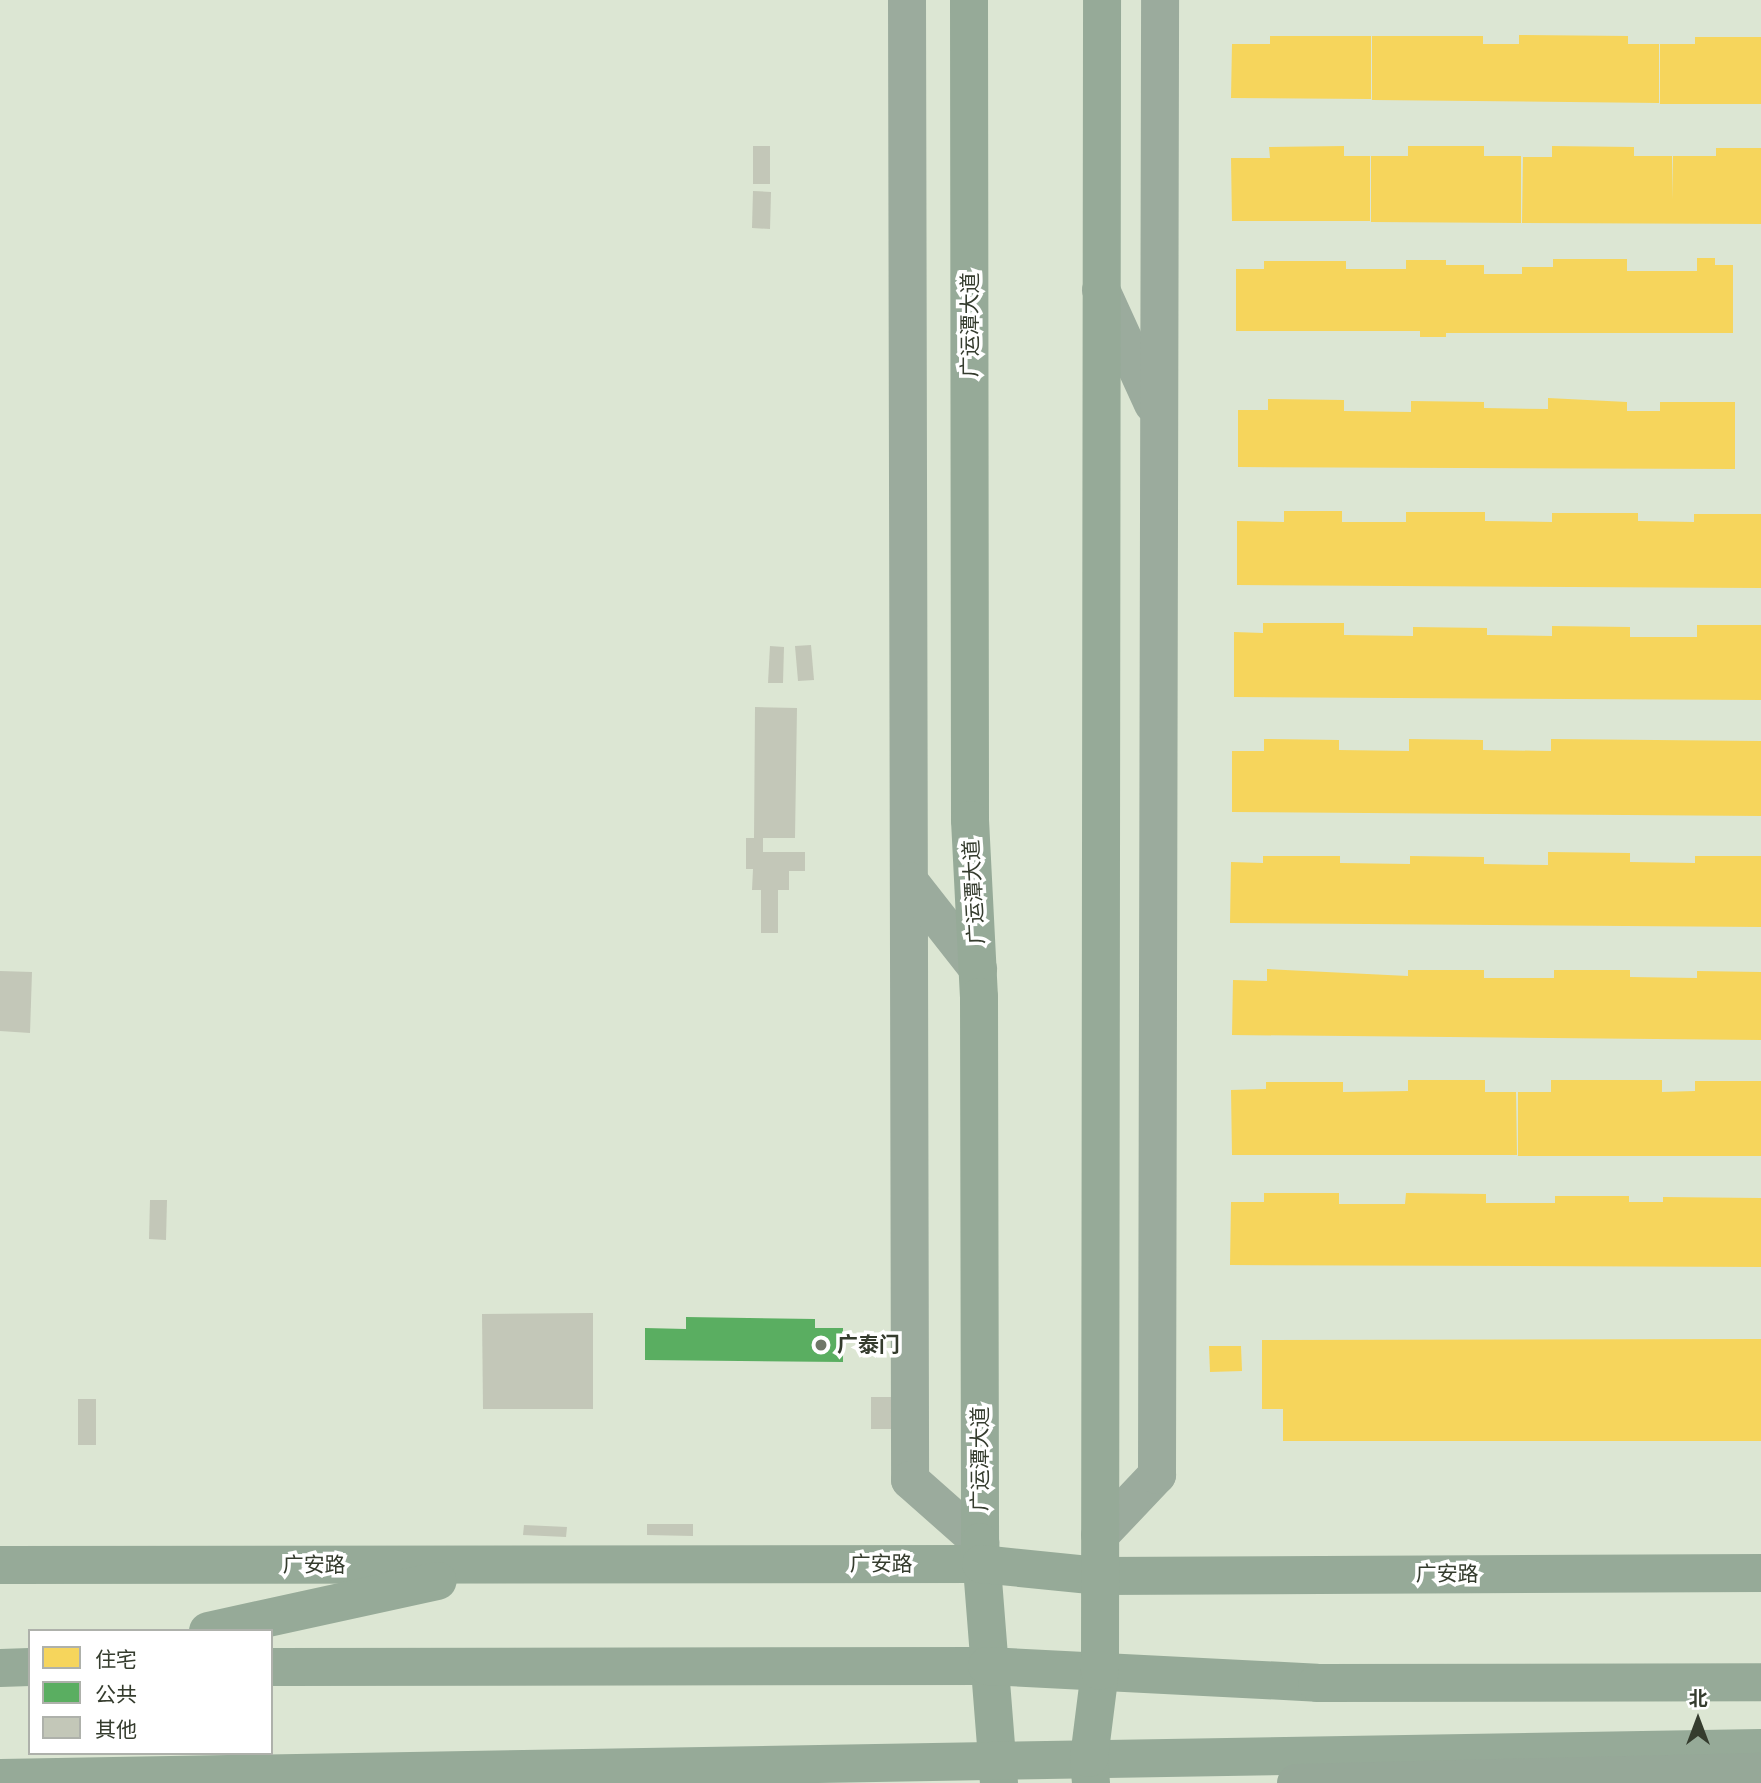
<!DOCTYPE html>
<meta charset="utf-8">
<style>
body{margin:0}
#map{position:relative;width:1761px;height:1783px;overflow:hidden;background:#dce6d3;font-family:Inter,"Noto Sans SC",sans-serif}
div>[style]{position:absolute}
.homes>*{inset:0;background:#f6d55c}
.public>*{inset:0;background:#5aae61}
.building>*{inset:0;background:#c3c7b8}
.street>*{height:38px;margin:-19px;padding:0 19px;transform-origin:19px;border-radius:19px;background:#9bab9d}
.secondary>*{height:38px;margin:-19px;padding:0 19px;transform-origin:19px;border-radius:19px;background:#96aa98}
.highway>*{height:38px;margin:-19px;padding:0 19px;transform-origin:19px;border-radius:19px;background:#96a898}
.dots>*{width:19px;height:19px;translate:-50% -50%;box-sizing:border-box;border:4px solid #fff;border-radius:50%}
span{translate:-50% -50%;white-space:nowrap;text-align:center;line-height:1.15;-webkit-text-stroke:7px #fff;paint-order:stroke}
.street-label{font-size:21px;color:#353c2e}
.poi-label{font-size:21px;color:#353c2e;font-weight:700}
.left{translate:0 -50%;text-align:left}
.legend{position:absolute;left:28px;top:1629px;width:245px;height:126px;box-sizing:border-box;background:#fff;border:2px solid #aeb1ab;margin:0;padding:9px 12px;list-style:none;font-size:21px;color:#353c2e}
.legend li{display:flex;align-items:center;gap:14px;height:35px}
.legend b{width:35px;border:2px solid #aeb1ab}
.north{position:absolute;left:1663px;top:1685px;width:70px;height:70px;-webkit-text-stroke:5px #fff;paint-order:stroke;rotate:0deg;font-size:19px;font-weight:700;line-height:28px;text-align:center;color:#353c2e}
.north::after{content:'';display:block;margin:auto;width:24px;height:32px;background:#353c2e;clip-path:polygon(50% 0,100% 100%,50% 72%,0 100%)}
</style>
<div id="map">
<div class="homes">
<i style="clip-path:polygon(1519px 35px,1628px 36px,1628px 44px,1659px 44px,1659px 103px,1372px 100px,1372px 36px,1483px 36px,1483px 44px,1519px 44px)"></i>
<i style="clip-path:polygon(1270px 36px,1371px 36px,1371px 99px,1231px 98px,1232px 44px,1270px 44px)"></i>
<i style="clip-path:polygon(1695px 37px,1761px 37px,1761px 104px,1660px 104px,1660px 44px,1695px 44px)"></i>
<i style="clip-path:polygon(1344px 146px,1344px 156px,1370px 156px,1370px 221px,1232px 221px,1231px 158px,1270px 158px,1269px 147px)"></i>
<i style="clip-path:polygon(1408px 146px,1484px 146px,1484px 156px,1521px 156px,1521px 223px,1371px 222px,1371px 156px,1408px 156px)"></i>
<i style="clip-path:polygon(1552px 146px,1634px 147px,1634px 156px,1672px 156px,1672px 200px,1673px 156px,1716px 156px,1716px 148px,1761px 148px,1761px 224px,1522px 223px,1523px 157px,1552px 157px)"></i>
<i style="clip-path:polygon(1697px 258px,1715px 258px,1715px 265px,1733px 265px,1733px 333px,1446px 333px,1446px 337px,1420px 337px,1420px 331px,1236px 331px,1236px 269px,1264px 269px,1264px 261px,1346px 261px,1346px 269px,1406px 269px,1406px 260px,1446px 260px,1446px 265px,1484px 265px,1484px 274px,1522px 274px,1522px 267px,1553px 267px,1553px 259px,1627px 259px,1627px 271px,1697px 271px)"></i>
<i style="clip-path:polygon(1548px 398px,1627px 402px,1627px 411px,1660px 411px,1660px 402px,1735px 402px,1735px 469px,1238px 467px,1238px 410px,1268px 410px,1268px 399px,1344px 400px,1344px 411px,1411px 412px,1411px 401px,1484px 402px,1484px 408px,1548px 409px)"></i>
<i style="clip-path:polygon(1284px 511px,1342px 511px,1342px 522px,1406px 522px,1406px 512px,1485px 512px,1485px 521px,1552px 522px,1552px 513px,1638px 513px,1638px 521px,1694px 522px,1694px 514px,1761px 514px,1761px 588px,1237px 585px,1237px 521px,1284px 522px)"></i>
<i style="clip-path:polygon(1263px 623px,1344px 623px,1344px 635px,1413px 636px,1413px 627px,1487px 628px,1487px 635px,1552px 636px,1552px 626px,1630px 627px,1630px 637px,1697px 637px,1697px 625px,1761px 625px,1761px 700px,1234px 697px,1234px 632px,1263px 633px)"></i>
<i style="clip-path:polygon(1264px 739px,1339px 740px,1339px 750px,1409px 751px,1409px 739px,1483px 740px,1483px 750px,1551px 751px,1551px 739px,1761px 741px,1761px 816px,1232px 812px,1232px 751px,1264px 751px)"></i>
<i style="clip-path:polygon(1548px 852px,1630px 853px,1630px 862px,1695px 863px,1695px 856px,1761px 856px,1761px 927px,1230px 923px,1231px 862px,1263px 863px,1263px 856px,1340px 856px,1340px 863px,1410px 864px,1410px 856px,1484px 857px,1484px 864px,1548px 865px)"></i>
<i style="clip-path:polygon(1267px 969px,1408px 976px,1408px 970px,1484px 970px,1484px 978px,1554px 978px,1554px 970px,1630px 970px,1630px 977px,1697px 978px,1697px 971px,1761px 972px,1761px 1040px,1232px 1035px,1233px 980px,1267px 981px)"></i>
<i style="clip-path:polygon(1408px 1080px,1485px 1080px,1485px 1092px,1516px 1092px,1517px 1155px,1232px 1155px,1231px 1090px,1266px 1089px,1266px 1082px,1343px 1082px,1343px 1092px,1408px 1091px)"></i>
<i style="clip-path:polygon(1551px 1080px,1662px 1080px,1662px 1092px,1695px 1091px,1695px 1081px,1761px 1081px,1761px 1156px,1518px 1156px,1518px 1092px,1551px 1092px)"></i>
<i style="clip-path:polygon(1264px 1193px,1339px 1193px,1339px 1204px,1405px 1204px,1406px 1193px,1486px 1194px,1486px 1203px,1555px 1203px,1555px 1196px,1629px 1196px,1629px 1202px,1663px 1202px,1663px 1197px,1761px 1198px,1761px 1267px,1230px 1265px,1231px 1202px,1264px 1202px)"></i>
<i style="clip-path:polygon(1761px 1339px,1761px 1441px,1283px 1441px,1283px 1409px,1262px 1409px,1262px 1340px)"></i>
<i style="clip-path:polygon(1209px 1346px,1241px 1346px,1242px 1371px,1210px 1372px)"></i>
</div>
<div class="public">
<i style="clip-path:polygon(686px 1317px,815px 1319px,815px 1328px,843px 1328px,843px 1362px,645px 1360px,645px 1328px,686px 1329px)"></i>
</div>
<div class="building">
<i style="clip-path:polygon(753px 146px,770px 146px,770px 184px,753px 184px)"></i>
<i style="clip-path:polygon(753px 191px,771px 192px,770px 229px,752px 228px)"></i>
<i style="clip-path:polygon(811px 645px,814px 680px,798px 681px,795px 646px)"></i>
<i style="clip-path:polygon(770px 646px,784px 647px,783px 683px,768px 683px)"></i>
<i style="clip-path:polygon(755px 707px,797px 708px,795px 838px,763px 838px,763px 852px,805px 852px,805px 871px,789px 871px,789px 890px,778px 890px,778px 933px,761px 933px,761px 890px,752px 890px,753px 869px,746px 869px,746px 838px,754px 838px)"></i>
<i style="clip-path:polygon(0 971px,32px 972px,30px 1033px,0 1031px)"></i>
<i style="clip-path:polygon(150px 1200px,167px 1200px,166px 1240px,149px 1239px)"></i>
<i style="clip-path:polygon(593px 1313px,593px 1409px,483px 1409px,482px 1314px)"></i>
<i style="clip-path:polygon(871px 1397px,906px 1397px,906px 1429px,871px 1429px)"></i>
<i style="clip-path:polygon(78px 1399px,96px 1399px,96px 1445px,78px 1445px)"></i>
<i style="clip-path:polygon(647px 1524px,693px 1524px,693px 1536px,647px 1535px)"></i>
<i style="clip-path:polygon(524px 1525px,567px 1527px,566px 1537px,523px 1535px)"></i>
</div>
<div class="street">
<i style="left:907px;top:0;width:1480px;rotate:89.88deg"></i>
<i style="left:910px;top:1480px;width:94px;rotate:41.5deg"></i>
<i style="left:1101px;top:290px;width:125px;rotate:65.5deg"></i>
<i style="left:909px;top:881px;width:112px;rotate:51.9deg"></i>
<i style="left:1100px;top:1535px;width:83px;rotate:-46.5deg"></i>
<i style="left:1157px;top:1475px;width:1475px;rotate:-89.88deg"></i>
</div>
<div class="secondary">
<i style="left:969px;top:0;width:820px;rotate:89.93deg"></i>
<i style="left:970px;top:820px;width:177px;rotate:87.1deg"></i>
<i style="left:979px;top:997px;width:545px;rotate:89.89deg"></i>
<i style="left:980px;top:1542px;width:242px;rotate:85.5deg"></i>
<i style="left:0;top:1565px;width:981px;rotate:-0.06deg"></i>
<i style="left:981px;top:1564px;width:120px;rotate:5.8deg"></i>
<i style="left:1100px;top:1576px;width:661px;rotate:-0.26deg"></i>
<i style="left:208px;top:1631px;width:235px;rotate:-12.3deg"></i>
<i style="left:271px;top:1667px;width:716px;rotate:-0.08deg"></i>
<i style="left:987px;top:1666px;width:330px;rotate:2.9deg"></i>
<i style="left:1317px;top:1683px;width:444px;rotate:-0.1deg"></i>
<i style="left:0;top:1668px;width:30px;rotate:-2deg"></i>
<i style="left:0;top:1778px;width:1761px;rotate:-0.98deg"></i>
<i style="left:1091px;top:1783px;width:25px;rotate:-95deg"></i>
<i style="left:1089px;top:1758px;width:88px;rotate:-82.8deg"></i>
<i style="left:1100px;top:1671px;width:1671px;rotate:-89.93deg"></i>
</div>
<div class="highway">
<i style="left:1296px;top:1783px;width:465px;rotate:-1.4deg"></i>
</div>
<div class="dots">
<i style="left:821px;top:1345px;background:#6f7868"></i>
</div>
<div class="street-label">
<span style="left:970px;top:325px;rotate:-90deg">广运潭大道</span>
<span style="left:974px;top:892px;rotate:-93deg">广运潭大道</span>
<span style="left:980px;top:1459px;rotate:-90deg">广运潭大道</span>
<span style="left:881px;top:1564px">广安路</span>
<span style="left:314px;top:1565px">广安路</span>
<span style="left:1447px;top:1574px">广安路</span>
</div>
<div class="poi-label">
<span class="left" style="left:837px;top:1345px">广泰门</span>
</div>
<ul class="legend">
<li><b style="height:19px;background:#f6d55c"></b>住宅</li>
<li><b style="height:19px;background:#5aae61"></b>公共</li>
<li><b style="height:19px;background:#c3c7b8"></b>其他</li>
</ul>
<div class="north">北</div>
</div>
